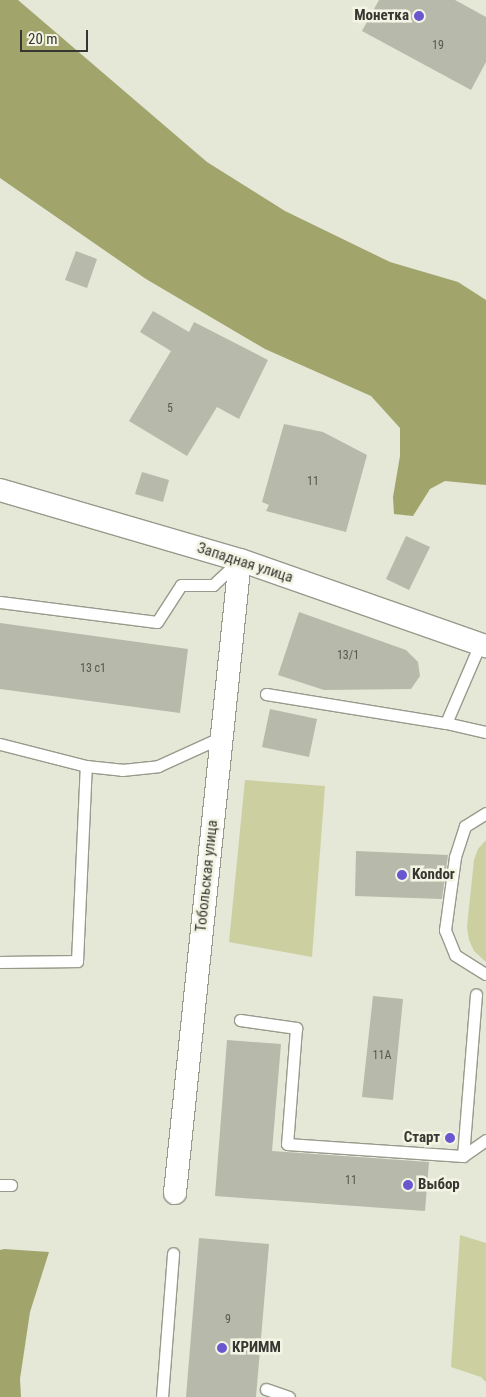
<!DOCTYPE html>
<meta charset="utf-8">
<style>
body{margin:0}
#map{position:relative;width:486px;height:1397px;overflow:hidden;background:#e5e7d7;font-family:"Roboto Condensed",sans-serif}
div>[style]{position:absolute}
.green>*{inset:0;background:#ccd0a0}
.water>*{inset:0;background:#a1a56b}
.building>*{inset:0;background:#b7b9aa}
.roads{filter:drop-shadow(1px 0 #989a8b) drop-shadow(-1px 0 #989a8b) drop-shadow(0 1px #989a8b) drop-shadow(0 -1px #989a8b)}
.service>*{height:11px;margin:-5.5px;padding:0 5.5px;transform-origin:5.5px;border-radius:5.5px;background:#fff}
.minor>*{height:22px;margin:-11px;padding:0 11px;transform-origin:11px;border-radius:11px;background:#fff}
.dots>*{width:14px;height:14px;translate:-50% -50%;box-sizing:border-box;border:2px solid #f3f4e4;border-radius:50%}
span{translate:-50% -50%;white-space:nowrap;text-align:center;line-height:1.15;-webkit-text-stroke:5px #f3f4e4;paint-order:stroke}
.number-label{font-size:12px;color:#57584f}
.number-label span{-webkit-text-stroke-width:0}
.poi-label{font-size:15px;color:#373731;font-weight:700}
.right{translate:-100% -50%;text-align:right}
.left{translate:0 -50%;text-align:left}
.street-label{font-size:15px;color:#373731}
.scale{position:absolute;left:20px;top:30px;width:68px;height:22px;box-sizing:border-box;border:2px solid #373731;border-top:0;padding-left:6px;font-size:15px;line-height:18px;white-space:nowrap;color:#373731;-webkit-text-stroke:4px #f3f4e4;paint-order:stroke}
</style>
<div id="map">
<div class="green">
<i style="clip-path:polygon(245px 780px,325px 786px,312px 957px,229px 942px)"></i>
<i style="clip-path:polygon(486px 840px,486px 962px,474px 951px,469px 940px,467px 927px,474px 860px,478px 849px)"></i>
<i style="clip-path:polygon(460px 1235px,486px 1243px,486px 1382px,481px 1377px,451px 1367px)"></i>
</div>
<div class="water">
<i style="clip-path:polygon(0 0,18px 0,207px 162px,285px 211px,390px 262px,458px 282px,486px 300px,486px 485px,445px 481px,430px 489px,413px 516px,394px 514px,393px 497px,400px 456px,400px 428px,371px 396px,265px 349px,146px 279px,0 178px)"></i>
<i style="clip-path:polygon(4px 1249px,49px 1252px,30px 1312px,20px 1379px,21px 1397px,0 1397px,0 1250px)"></i>
</div>
<div class="building">
<i style="clip-path:polygon(379px 0,455px 0,486px 17px,486px 62px,471px 90px,362px 31px)"></i>
<i style="clip-path:polygon(76px 251px,97px 259px,87px 288px,65px 280px)"></i>
<i style="clip-path:polygon(153px 311px,189px 332px,194px 322px,268px 360px,239px 419px,217px 407px,187px 456px,129px 421px,171px 351px,140px 332px)"></i>
<i style="clip-path:polygon(284px 424px,323px 432px,367px 455px,346px 532px,266px 511px,269px 505px,262px 502px)"></i>
<i style="clip-path:polygon(142px 472px,169px 480px,163px 502px,135px 494px)"></i>
<i style="clip-path:polygon(406px 536px,430px 547px,409px 590px,386px 579px)"></i>
<i style="clip-path:polygon(299px 612px,406px 650px,418px 662px,420px 676px,411px 689px,324px 690px,278px 675px)"></i>
<i style="clip-path:polygon(0 623px,188px 649px,180px 713px,0 689px)"></i>
<i style="clip-path:polygon(270px 709px,317px 719px,309px 757px,262px 747px)"></i>
<i style="clip-path:polygon(356px 851px,448px 855px,442px 899px,355px 896px)"></i>
<i style="clip-path:polygon(373px 996px,403px 999px,393px 1100px,362px 1097px)"></i>
<i style="clip-path:polygon(227px 1040px,281px 1044px,272px 1151px,429px 1162px,425px 1211px,215px 1196px)"></i>
<i style="clip-path:polygon(199px 1238px,269px 1244px,256px 1397px,186px 1397px)"></i>
</div>
<div class="roads">
<div class="service">
<i style="left:0;top:602px;width:158px;rotate:7.3deg"></i>
<i style="left:157px;top:622px;width:44px;rotate:-57deg"></i>
<i style="left:181px;top:585px;width:32px"></i>
<i style="left:213px;top:585px;width:34px;rotate:-43deg"></i>
<i style="left:266px;top:694px;width:182px;rotate:9.2deg"></i>
<i style="left:446px;top:723px;width:41px;rotate:12.7deg"></i>
<i style="left:446px;top:723px;width:86px;rotate:-66.7deg"></i>
<i style="left:0;top:744px;width:89px;rotate:14.3deg"></i>
<i style="left:86px;top:766px;width:36px;rotate:6deg"></i>
<i style="left:122px;top:770px;width:36px;rotate:-6deg"></i>
<i style="left:158px;top:766px;width:70px;rotate:-24.4deg"></i>
<i style="left:486px;top:813px;width:25px;rotate:148deg"></i>
<i style="left:465px;top:826px;width:33px;rotate:108deg"></i>
<i style="left:455px;top:857px;width:74px;rotate:97.8deg"></i>
<i style="left:445px;top:930px;width:27px;rotate:68deg"></i>
<i style="left:455px;top:955px;width:36px;rotate:32deg"></i>
<i style="left:0;top:962px;width:77px;rotate:-0.7deg"></i>
<i style="left:77px;top:961px;width:195px;rotate:-87.4deg"></i>
<i style="left:240px;top:1020px;width:57px;rotate:8.1deg"></i>
<i style="left:296px;top:1028px;width:116px;rotate:94.4deg"></i>
<i style="left:287px;top:1144px;width:176px;rotate:3.9deg"></i>
<i style="left:463px;top:1156px;width:28px;rotate:-35deg"></i>
<i style="left:463px;top:1156px;width:162px;rotate:-85.4deg"></i>
<i style="left:0;top:1185px;width:11px"></i>
<i style="left:266px;top:1389px;width:24px;rotate:19deg"></i>
<i style="left:162px;top:1397px;width:144px;rotate:-85.6deg"></i>
</div>
<div class="minor">
<i style="left:0;top:490px;width:250px;rotate:16.3deg"></i>
<i style="left:240px;top:560px;width:261px;rotate:19.3deg"></i>
<i style="left:175px;top:1193px;width:636px;rotate:-84.14deg"></i>
</div>
</div>
<div class="dots">
<i style="left:419px;top:16px;background:#6957d0"></i>
<i style="left:402px;top:875px;background:#6957d0"></i>
<i style="left:450px;top:1138px;background:#6957d0"></i>
<i style="left:408px;top:1185px;background:#6957d0"></i>
<i style="left:222px;top:1348px;background:#6957d0"></i>
</div>
<div class="number-label">
<span style="left:438px;top:46px">19</span>
<span style="left:170px;top:409px">5</span>
<span style="left:313px;top:482px">11</span>
<span style="left:348px;top:656px">13/1</span>
<span style="left:93px;top:669px">13 с1</span>
<span style="left:382px;top:1056px">11А</span>
<span style="left:351px;top:1181px">11</span>
<span style="left:228px;top:1320px">9</span>
</div>
<div class="poi-label">
<span class="right" style="left:409px;top:16px">Монетка</span>
<span class="left" style="left:412px;top:875px">Kondor</span>
<span class="right" style="left:440px;top:1138px">Старт</span>
<span class="left" style="left:418px;top:1185px">Выбор</span>
<span class="left" style="left:232px;top:1348px">КРИММ</span>
</div>
<div class="street-label">
<span style="left:245px;top:563px;rotate:18deg">Западная улица</span>
<span style="left:207px;top:876px;rotate:-84deg">Тобольская улица</span>
</div>
<div class="scale">20 m</div>
</div>
